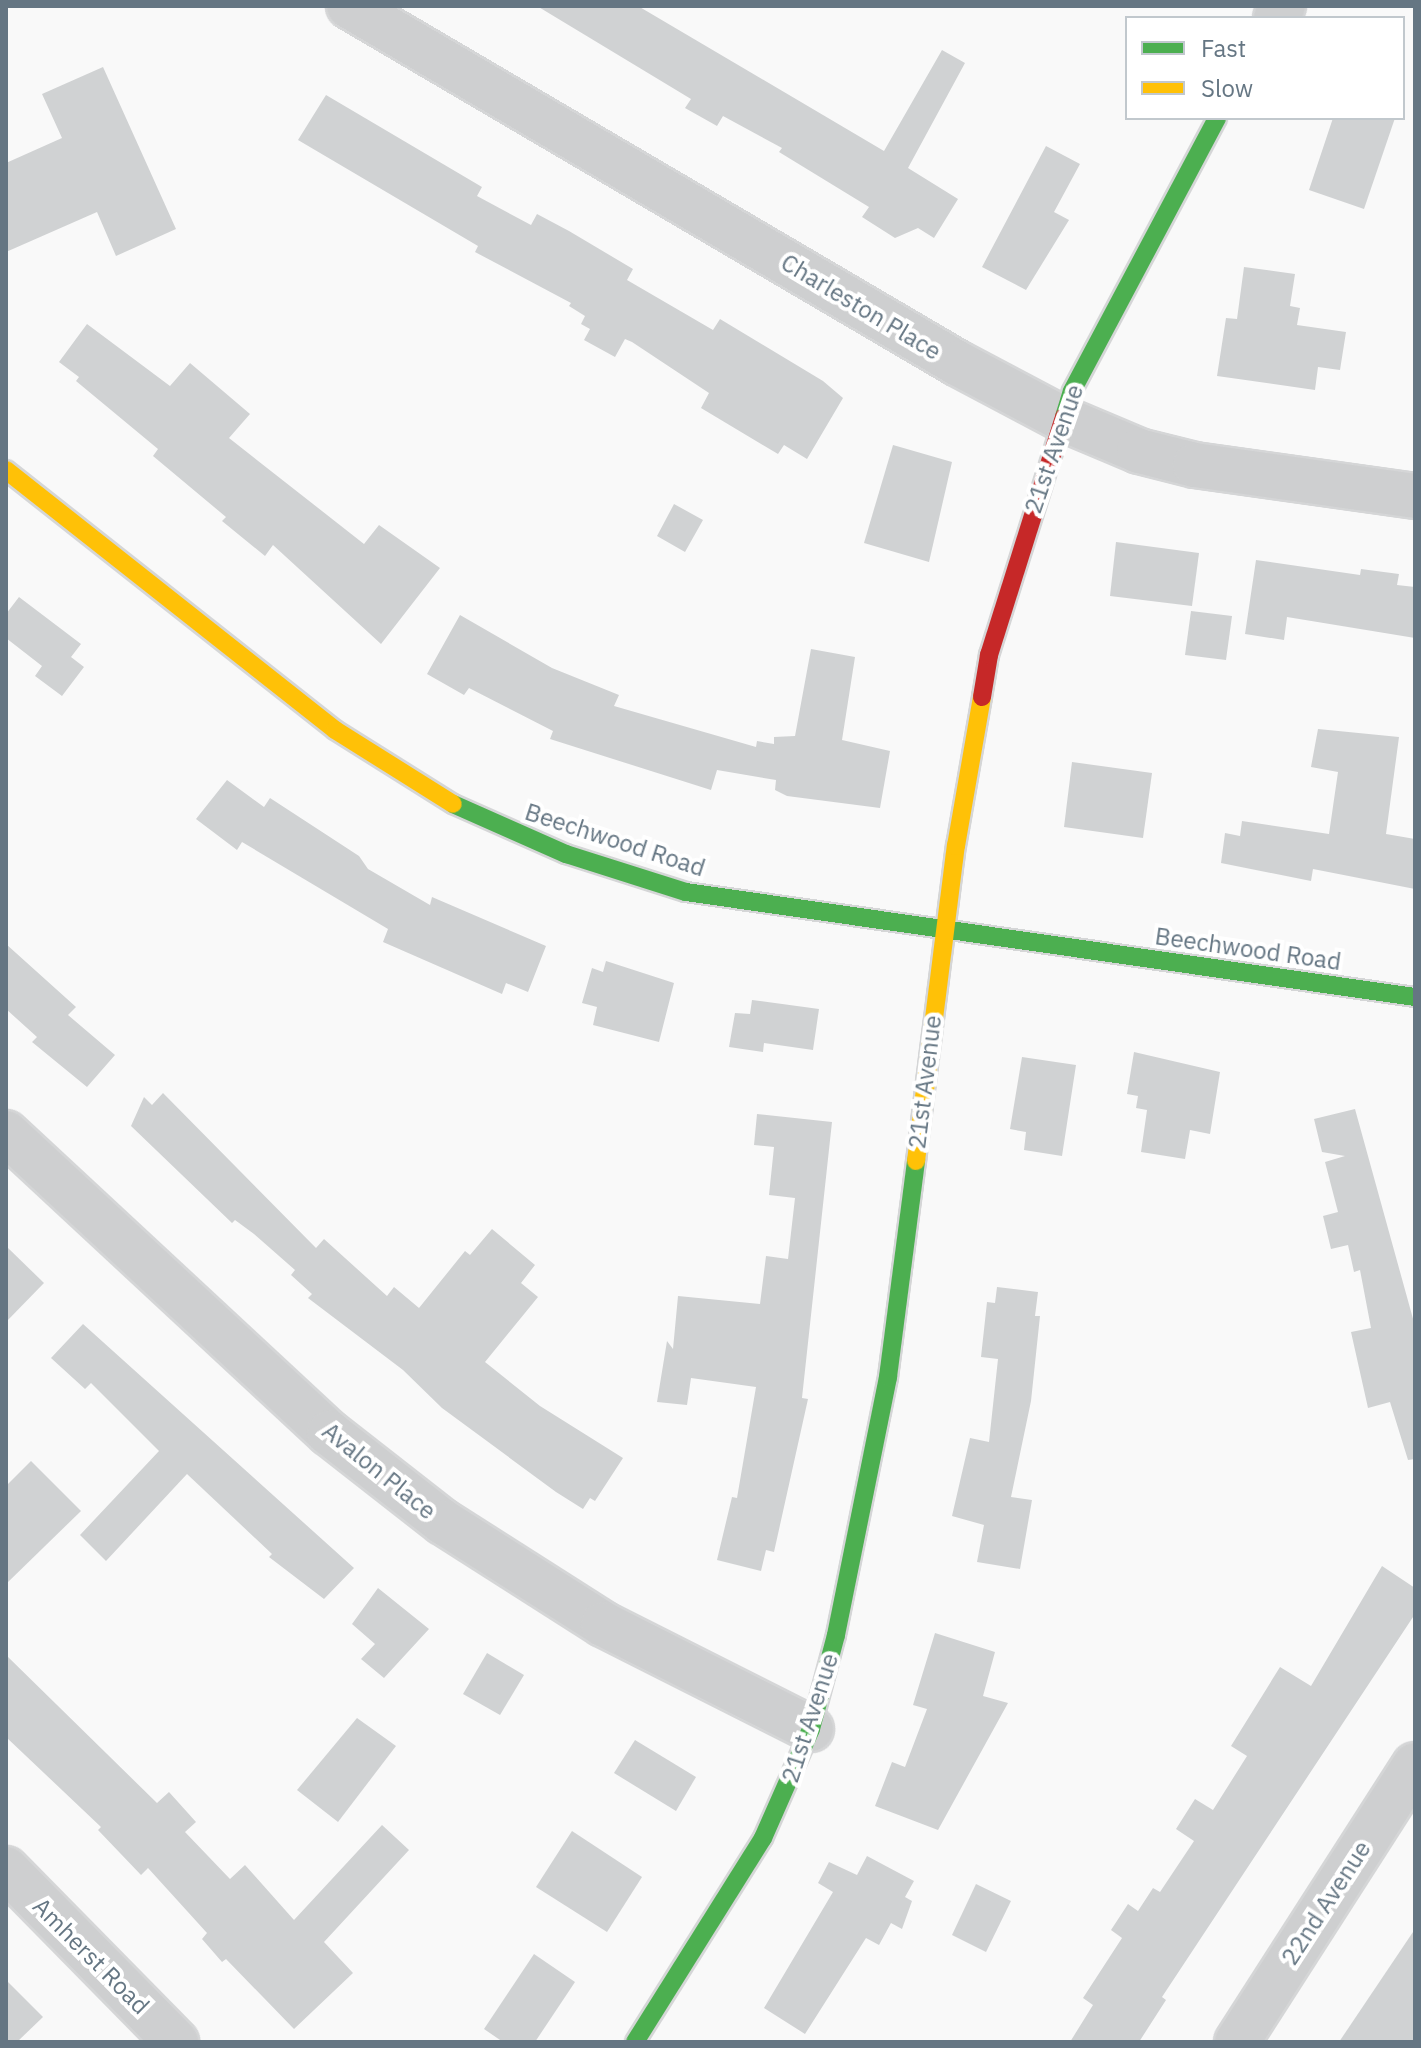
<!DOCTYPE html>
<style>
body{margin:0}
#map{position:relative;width:1421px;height:2048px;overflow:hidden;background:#f9f9f9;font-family:"IBM Plex Sans",sans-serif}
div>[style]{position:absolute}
.building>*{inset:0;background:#d0d2d3}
.roads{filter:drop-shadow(2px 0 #d5d6d7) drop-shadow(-2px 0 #d5d6d7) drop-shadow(0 2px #d5d6d7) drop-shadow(0 -2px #d5d6d7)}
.street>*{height:44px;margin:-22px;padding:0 22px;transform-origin:22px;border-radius:22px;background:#cecfd0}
.fast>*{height:18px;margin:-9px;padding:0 9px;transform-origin:9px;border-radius:9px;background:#4caf50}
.slow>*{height:18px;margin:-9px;padding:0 9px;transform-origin:9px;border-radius:9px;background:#ffc107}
.jam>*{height:18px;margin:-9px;padding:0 9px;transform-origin:9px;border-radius:9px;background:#c62828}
span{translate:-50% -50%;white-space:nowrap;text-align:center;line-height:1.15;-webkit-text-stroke:8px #fff;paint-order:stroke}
.street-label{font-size:24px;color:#657683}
.frame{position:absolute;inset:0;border:8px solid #657683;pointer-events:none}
.legend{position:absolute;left:1125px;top:16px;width:280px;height:104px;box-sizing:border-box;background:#fff;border:2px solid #c1c8cd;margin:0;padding:10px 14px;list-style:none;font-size:24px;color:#657683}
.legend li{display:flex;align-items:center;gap:16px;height:40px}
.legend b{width:40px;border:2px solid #c1c8cd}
</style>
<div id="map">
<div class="building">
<i style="clip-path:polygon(537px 6px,638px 6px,884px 151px,942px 50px,965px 63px,908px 168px,958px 199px,934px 238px,918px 228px,895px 238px,862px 217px,869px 207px,779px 152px,782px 148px,723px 116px,717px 126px,685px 108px,691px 99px)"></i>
<i style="clip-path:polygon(103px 67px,176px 229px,116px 256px,97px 212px,6px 252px,6px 163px,62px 138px,42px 94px)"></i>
<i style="clip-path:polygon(326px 95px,482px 187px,477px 196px,531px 225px,537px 214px,569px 231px,633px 269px,627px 280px,713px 330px,720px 319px,823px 381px,843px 398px,807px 459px,784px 445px,778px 454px,701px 408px,709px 393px,632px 342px,625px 339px,615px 357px,584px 340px,590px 329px,581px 324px,585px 316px,569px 306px,571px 303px,475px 252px,478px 246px,298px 140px)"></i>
<i style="clip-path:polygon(1333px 118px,1395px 118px,1364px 209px,1309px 190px)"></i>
<i style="clip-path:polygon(1046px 146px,1080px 164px,1054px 212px,1069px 220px,1026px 290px,982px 267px)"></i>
<i style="clip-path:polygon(1244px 267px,1295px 274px,1290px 306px,1300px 308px,1297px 325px,1346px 332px,1340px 370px,1318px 367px,1315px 390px,1217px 376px,1226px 318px,1237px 319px)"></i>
<i style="clip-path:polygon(87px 324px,170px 386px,190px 363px,250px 414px,229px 438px,364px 544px,379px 525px,440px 568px,381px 644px,273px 545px,265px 556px,222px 521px,226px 517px,153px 456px,158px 449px,76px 381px,79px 377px,59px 362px)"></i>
<i style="clip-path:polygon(893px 445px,952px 462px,929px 562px,864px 543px)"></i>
<i style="clip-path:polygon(674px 504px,703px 520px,685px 552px,657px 536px)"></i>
<i style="clip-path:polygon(1116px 542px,1199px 553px,1192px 606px,1110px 596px)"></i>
<i style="clip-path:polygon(1256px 560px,1360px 575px,1361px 569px,1399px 574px,1397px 585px,1415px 587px,1415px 638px,1287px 617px,1284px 640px,1245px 634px)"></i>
<i style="clip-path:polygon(19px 597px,81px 644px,71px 657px,84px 667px,62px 696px,35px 676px,42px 666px,6px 638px,6px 614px)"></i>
<i style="clip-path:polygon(1191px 611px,1232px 616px,1226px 660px,1185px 655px)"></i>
<i style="clip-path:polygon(460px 615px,552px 668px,619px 695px,614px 706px,756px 747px,757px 741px,774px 744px,774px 737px,795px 736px,811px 649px,855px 657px,842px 740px,890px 751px,880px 808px,787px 796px,775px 790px,776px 780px,717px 770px,711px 790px,550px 739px,553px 731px,469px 688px,464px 695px,427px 674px)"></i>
<i style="clip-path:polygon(1318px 729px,1399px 737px,1386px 834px,1415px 839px,1415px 889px,1313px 869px,1311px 881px,1221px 863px,1225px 833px,1240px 836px,1242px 821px,1329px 834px,1338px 772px,1311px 767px)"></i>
<i style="clip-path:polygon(1072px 762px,1152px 773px,1143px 838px,1064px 827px)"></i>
<i style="clip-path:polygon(227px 780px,264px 807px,270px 798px,359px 856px,368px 869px,430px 905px,432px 897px,546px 946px,528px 992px,506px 983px,502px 994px,383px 942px,388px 929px,242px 842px,237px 850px,196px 819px)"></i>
<i style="clip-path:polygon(6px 944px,76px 1007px,68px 1015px,115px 1055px,87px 1087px,32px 1042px,37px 1037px,6px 1009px)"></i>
<i style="clip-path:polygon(606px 961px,674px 983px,659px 1042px,593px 1025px,597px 1007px,582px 1003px,592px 968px,603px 972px)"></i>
<i style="clip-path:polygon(752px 1000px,819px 1009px,813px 1050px,764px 1043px,763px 1052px,729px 1047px,735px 1013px,750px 1014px)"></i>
<i style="clip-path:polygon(1134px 1052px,1220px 1072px,1210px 1134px,1190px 1130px,1185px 1159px,1141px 1152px,1147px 1110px,1136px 1108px,1138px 1096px,1127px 1094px)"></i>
<i style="clip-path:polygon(1022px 1057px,1076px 1065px,1062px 1156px,1024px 1150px,1026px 1132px,1010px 1129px)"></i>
<i style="clip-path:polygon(163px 1093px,316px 1248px,324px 1239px,387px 1296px,394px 1287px,419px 1308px,465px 1251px,470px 1255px,492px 1229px,535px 1265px,521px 1283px,538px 1297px,485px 1362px,540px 1406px,623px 1458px,595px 1501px,590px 1498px,583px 1509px,556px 1492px,442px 1408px,403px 1370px,308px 1298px,312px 1294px,291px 1275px,295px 1270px,254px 1234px,235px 1220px,232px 1223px,131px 1126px,144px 1097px,152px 1105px)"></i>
<i style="clip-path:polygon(1355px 1109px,1415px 1326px,1415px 1459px,1408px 1460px,1390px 1402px,1368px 1408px,1351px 1332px,1371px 1328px,1360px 1270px,1354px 1272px,1348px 1245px,1331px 1249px,1323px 1216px,1338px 1212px,1325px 1162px,1345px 1156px,1322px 1152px,1314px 1119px)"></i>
<i style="clip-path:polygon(757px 1114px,832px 1122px,802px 1398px,808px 1399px,774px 1552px,766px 1550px,761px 1571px,717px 1560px,732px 1497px,737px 1498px,756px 1387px,691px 1378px,687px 1405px,657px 1402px,667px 1341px,673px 1349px,678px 1296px,760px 1304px,766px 1256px,788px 1259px,795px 1198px,769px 1195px,774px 1147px,754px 1145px)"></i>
<i style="clip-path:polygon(6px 1246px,44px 1283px,6px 1322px)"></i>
<i style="clip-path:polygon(997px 1287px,1038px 1292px,1035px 1316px,1040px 1316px,1031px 1401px,1011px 1497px,1032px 1500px,1020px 1569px,977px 1562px,984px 1525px,952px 1516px,970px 1438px,989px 1442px,998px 1359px,981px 1357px,987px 1302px,995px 1303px)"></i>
<i style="clip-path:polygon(83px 1324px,354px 1568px,324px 1599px,269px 1557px,272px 1554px,187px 1474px,106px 1561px,80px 1535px,159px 1451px,91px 1383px,85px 1389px,51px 1358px)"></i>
<i style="clip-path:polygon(31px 1461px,81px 1511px,6px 1584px,6px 1486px)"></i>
<i style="clip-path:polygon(1382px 1566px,1415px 1588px,1415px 1614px,1162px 1997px,1166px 2000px,1139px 2042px,1070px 2042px,1093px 2005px,1083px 1998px,1122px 1938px,1111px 1930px,1128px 1904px,1138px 1911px,1153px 1888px,1160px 1892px,1194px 1841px,1176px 1829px,1195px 1799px,1213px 1810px,1247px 1756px,1231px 1746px,1280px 1667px,1311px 1686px)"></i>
<i style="clip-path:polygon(378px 1588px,429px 1629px,384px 1678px,361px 1659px,375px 1644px,352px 1624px)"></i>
<i style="clip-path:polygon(935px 1633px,995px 1652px,983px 1696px,1008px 1703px,938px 1830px,875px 1806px,892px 1762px,905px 1767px,927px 1709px,913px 1705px)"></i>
<i style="clip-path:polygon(487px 1653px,524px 1675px,500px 1715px,463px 1694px)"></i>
<i style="clip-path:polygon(6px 1655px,157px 1803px,169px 1792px,196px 1822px,185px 1832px,230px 1879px,245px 1865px,294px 1920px,382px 1825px,409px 1850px,324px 1942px,353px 1973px,294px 2029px,226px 1959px,222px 1962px,202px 1939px,207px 1933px,148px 1868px,141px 1875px,98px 1830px,101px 1827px,6px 1737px)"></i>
<i style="clip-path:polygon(357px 1718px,396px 1746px,338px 1822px,297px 1790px)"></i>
<i style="clip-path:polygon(635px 1740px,696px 1777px,676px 1811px,614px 1773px)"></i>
<i style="clip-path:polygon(572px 1831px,642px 1877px,607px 1932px,536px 1887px)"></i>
<i style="clip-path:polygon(867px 1856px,914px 1881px,905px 1897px,912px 1901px,902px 1929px,891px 1923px,879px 1945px,866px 1938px,805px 2034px,764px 2008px,833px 1892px,818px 1883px,829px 1862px,857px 1875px)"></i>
<i style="clip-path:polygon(976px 1884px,1011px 1901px,986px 1952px,952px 1935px)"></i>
<i style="clip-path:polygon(1415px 1929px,1415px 2042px,1339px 2042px)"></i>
<i style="clip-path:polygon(534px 1954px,575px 1982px,535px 2042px,503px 2042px,484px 2029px)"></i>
<i style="clip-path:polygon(6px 1980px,43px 2017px,17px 2042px,6px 2042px)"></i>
</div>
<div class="roads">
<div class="street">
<i style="left:349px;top:6px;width:705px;rotate:30.42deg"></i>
<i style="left:957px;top:363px;width:118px;rotate:27.9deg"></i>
<i style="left:1061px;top:418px;width:85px;rotate:22.9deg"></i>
<i style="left:1139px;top:451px;width:58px;rotate:14deg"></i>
<i style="left:1195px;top:465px;width:222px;rotate:8deg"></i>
<i style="left:1276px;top:18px;width:14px;rotate:-60deg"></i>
<i style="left:6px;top:1133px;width:441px;rotate:42.9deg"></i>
<i style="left:329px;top:1433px;width:145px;rotate:38deg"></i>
<i style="left:443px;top:1522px;width:190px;rotate:32.5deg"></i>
<i style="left:603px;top:1624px;width:233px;rotate:26.8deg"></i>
<i style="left:6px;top:1869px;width:243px;rotate:45.5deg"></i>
<i style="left:1237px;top:2042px;width:329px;rotate:-57.3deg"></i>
</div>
<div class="fast">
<i style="left:1064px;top:417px;width:27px;rotate:-73deg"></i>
<i style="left:1072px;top:391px;width:309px;rotate:-62deg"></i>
<i style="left:453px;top:804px;width:124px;rotate:23.9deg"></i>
<i style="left:566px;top:854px;width:126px;rotate:17.6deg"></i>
<i style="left:686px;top:892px;width:737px;rotate:8.2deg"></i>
<i style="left:635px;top:2042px;width:241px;rotate:-57.9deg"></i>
<i style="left:763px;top:1838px;width:119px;rotate:-66.2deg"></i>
<i style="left:811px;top:1729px;width:97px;rotate:-75.1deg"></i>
<i style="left:836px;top:1635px;width:263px;rotate:-78.6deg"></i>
<i style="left:888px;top:1377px;width:218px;rotate:-82.6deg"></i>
</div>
<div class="slow">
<i style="left:6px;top:470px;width:419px;rotate:38.3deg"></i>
<i style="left:335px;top:730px;width:139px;rotate:32.1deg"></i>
<i style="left:916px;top:1161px;width:318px;rotate:-82.8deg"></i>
<i style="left:956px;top:846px;width:151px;rotate:-80.1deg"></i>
</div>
<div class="jam">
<i style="left:982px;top:697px;width:43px;rotate:-80.5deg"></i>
<i style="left:989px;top:655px;width:250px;rotate:-72.5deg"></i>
</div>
</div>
<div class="street-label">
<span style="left:861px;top:307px;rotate:31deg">Charleston Place</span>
<span style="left:1054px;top:449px;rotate:-71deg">21st Avenue</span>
<span style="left:615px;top:840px;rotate:18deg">Beechwood Road</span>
<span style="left:1248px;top:949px;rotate:8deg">Beechwood Road</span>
<span style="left:925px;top:1082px;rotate:-83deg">21st Avenue</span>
<span style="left:379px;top:1471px;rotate:39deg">Avalon Place</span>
<span style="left:810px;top:1718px;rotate:-72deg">21st Avenue</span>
<span style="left:1326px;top:1903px;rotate:-57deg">22nd Avenue</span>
<span style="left:91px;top:1956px;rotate:45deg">Amherst Road</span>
</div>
<div class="frame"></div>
<ul class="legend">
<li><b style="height:10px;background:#4caf50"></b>Fast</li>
<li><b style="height:10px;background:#ffc107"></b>Slow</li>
</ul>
</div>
